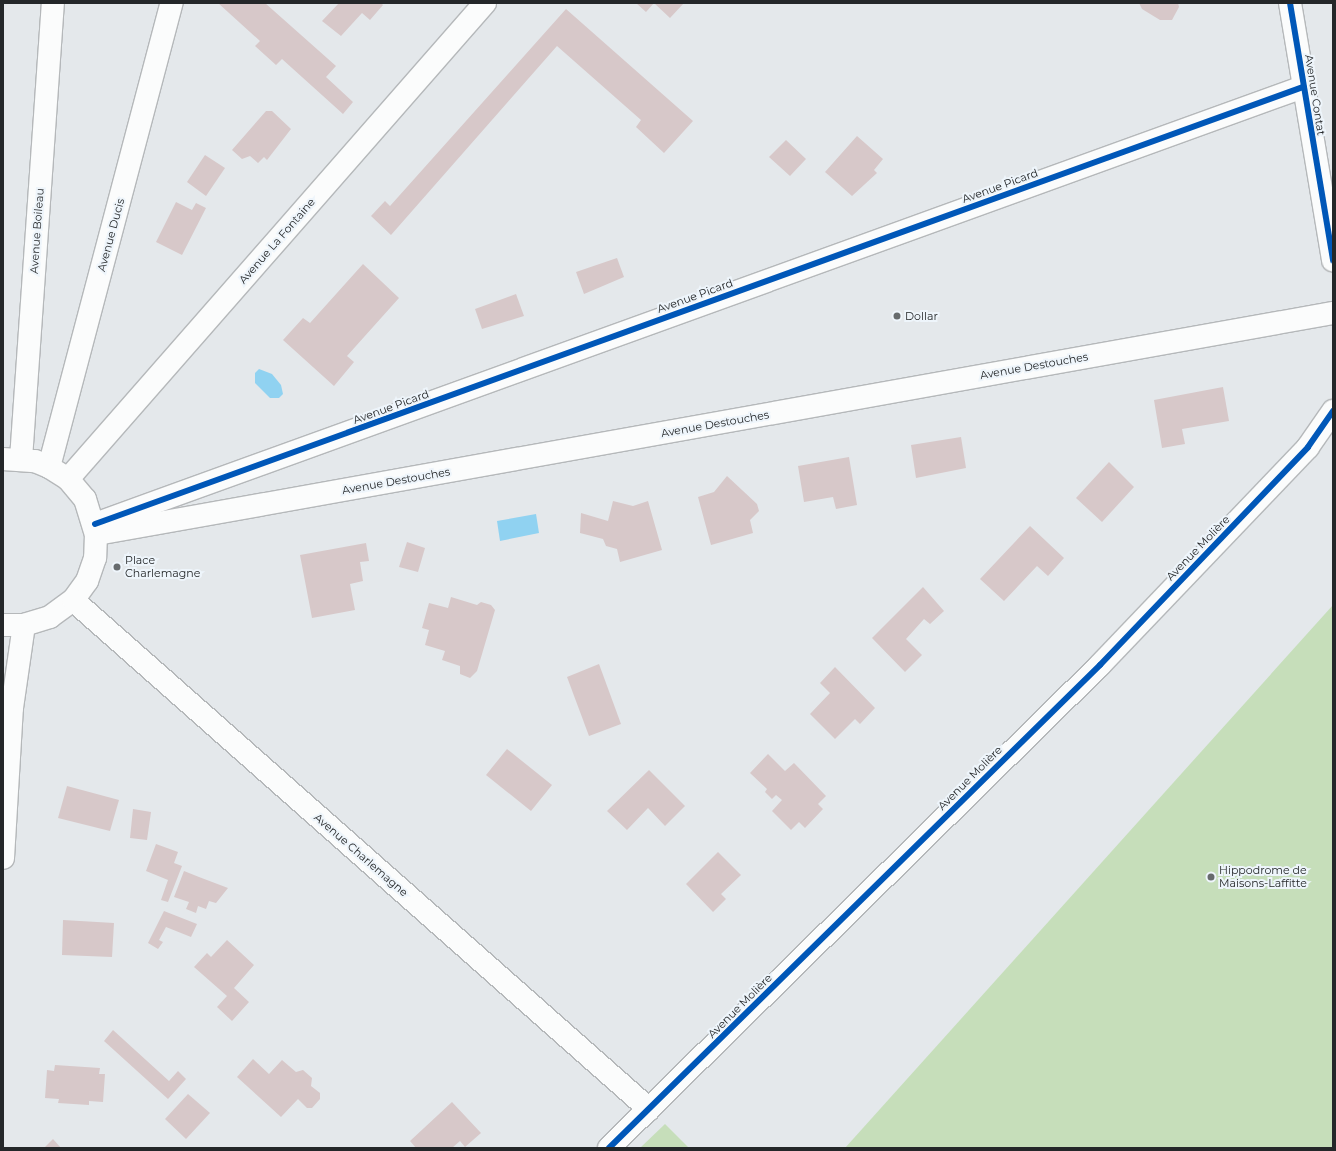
<!DOCTYPE html>
<meta charset="utf-8">
<style>
body{margin:0}
#map{position:relative;width:1336px;height:1151px;overflow:hidden;background:#e4e8eb;font-family:Montserrat,sans-serif}
div>[style]{position:absolute}
.green>*{inset:0;background:#c6deba}
.water>*{inset:0;background:#90d2f1}
.building>*{inset:0;background:#d7c8c9}
.roads{filter:drop-shadow(1px 0 #b5b8ba) drop-shadow(-1px 0 #b5b8ba) drop-shadow(0 1px #b5b8ba) drop-shadow(0 -1px #b5b8ba)}
.minor>*{height:22px;margin:-11px;padding:0 11px;transform-origin:11px;border-radius:11px;background:#fbfcfc}
.cycleway>*{height:6px;margin:-3px;padding:0 3px;transform-origin:3px;border-radius:3px;background:#0057b8}
.dots>*{width:11px;height:11px;translate:-50% -50%;box-sizing:border-box;border:2px solid #eef5fb;border-radius:50%}
span{translate:-50% -50%;white-space:nowrap;text-align:center;line-height:1.15;-webkit-text-stroke:4px #eef5fb;paint-order:stroke}
.street-label{font-size:11px;color:#242729}
.poi-label{font-size:11px;color:#242729}
.left{translate:0 -50%;text-align:left}
.frame{position:absolute;inset:0;border:4px solid #242729;pointer-events:none}
</style>
<div id="map">
<div class="green">
<i style="clip-path:polygon(1333px 605px,1333px 1148px,845px 1148px)"></i>
<i style="clip-path:polygon(665px 1124px,689px 1148px,640px 1148px)"></i>
</div>
<div class="water">
<i style="clip-path:polygon(259px 369px,272px 374px,281px 385px,283px 394px,279px 398px,270px 398px,255px 383px,255px 373px)"></i>
<i style="clip-path:polygon(536px 514px,539px 533px,500px 541px,497px 521px)"></i>
</div>
<div class="building">
<i style="clip-path:polygon(218px 3px,265px 3px,336px 66px,326px 77px,353px 102px,343px 114px,282px 59px,276px 65px,255px 46px,260px 41px)"></i>
<i style="clip-path:polygon(339px 3px,381px 3px,383px 5px,370px 20px,362px 13px,341px 36px,322px 21px)"></i>
<i style="clip-path:polygon(636px 3px,684px 3px,670px 18px,654px 3px,646px 12px)"></i>
<i style="clip-path:polygon(1139px 3px,1178px 3px,1179px 7px,1172px 20px,1160px 20px,1142px 9px)"></i>
<i style="clip-path:polygon(566px 9px,693px 121px,664px 153px,636px 127px,641px 120px,557px 46px,391px 235px,371px 216px,385px 201px,390px 206px)"></i>
<i style="clip-path:polygon(266px 111px,272px 111px,291px 129px,267px 160px,264px 157px,258px 163px,250px 156px,242px 159px,232px 150px)"></i>
<i style="clip-path:polygon(857px 136px,883px 159px,874px 170px,877px 173px,852px 196px,825px 172px)"></i>
<i style="clip-path:polygon(786px 140px,806px 159px,790px 176px,769px 157px)"></i>
<i style="clip-path:polygon(205px 155px,225px 168px,206px 196px,187px 182px)"></i>
<i style="clip-path:polygon(176px 202px,192px 210px,196px 203px,206px 208px,182px 255px,156px 242px)"></i>
<i style="clip-path:polygon(617px 258px,624px 277px,584px 294px,576px 272px)"></i>
<i style="clip-path:polygon(363px 264px,399px 298px,347px 356px,354px 362px,334px 386px,283px 340px,303px 318px,310px 323px)"></i>
<i style="clip-path:polygon(516px 294px,524px 316px,482px 329px,475px 309px)"></i>
<i style="clip-path:polygon(1223px 387px,1229px 421px,1182px 429px,1185px 444px,1162px 448px,1154px 400px)"></i>
<i style="clip-path:polygon(961px 437px,966px 468px,916px 478px,911px 445px)"></i>
<i style="clip-path:polygon(849px 457px,857px 505px,836px 509px,833px 497px,804px 502px,798px 466px)"></i>
<i style="clip-path:polygon(1109px 462px,1134px 487px,1102px 522px,1076px 498px)"></i>
<i style="clip-path:polygon(727px 476px,757px 504px,759px 511px,750px 520px,753px 533px,711px 545px,698px 497px,714px 492px)"></i>
<i style="clip-path:polygon(613px 501px,633px 506px,648px 501px,662px 550px,620px 562px,617px 549px,606px 546px,603px 539px,580px 533px,581px 513px,608px 521px)"></i>
<i style="clip-path:polygon(1030px 526px,1064px 558px,1048px 576px,1037px 566px,1004px 601px,980px 579px)"></i>
<i style="clip-path:polygon(407px 542px,425px 548px,418px 572px,399px 567px)"></i>
<i style="clip-path:polygon(366px 543px,369px 561px,360px 562px,363px 581px,350px 584px,355px 610px,312px 618px,300px 555px)"></i>
<i style="clip-path:polygon(923px 587px,944px 611px,930px 624px,924px 619px,906px 639px,922px 655px,905px 672px,872px 638px)"></i>
<i style="clip-path:polygon(451px 597px,477px 605px,481px 602px,491px 605px,495px 610px,477px 671px,470px 678px,460px 674px,460px 666px,442px 660px,445px 651px,425px 645px,429px 630px,422px 628px,429px 603px,448px 608px)"></i>
<i style="clip-path:polygon(599px 664px,621px 724px,589px 736px,567px 677px)"></i>
<i style="clip-path:polygon(835px 667px,875px 708px,860px 724px,855px 719px,835px 739px,810px 714px,830px 693px,820px 683px)"></i>
<i style="clip-path:polygon(507px 749px,552px 785px,531px 811px,486px 775px)"></i>
<i style="clip-path:polygon(768px 754px,785px 771px,794px 763px,826px 796px,818px 804px,823px 809px,805px 828px,799px 822px,791px 830px,772px 811px,782px 800px,776px 795px,772px 799px,765px 792px,767px 789px,750px 773px)"></i>
<i style="clip-path:polygon(649px 770px,685px 806px,665px 826px,648px 808px,627px 830px,607px 811px)"></i>
<i style="clip-path:polygon(67px 786px,119px 800px,110px 831px,58px 818px)"></i>
<i style="clip-path:polygon(133px 809px,151px 812px,147px 840px,130px 838px)"></i>
<i style="clip-path:polygon(156px 844px,178px 852px,174px 863px,182px 866px,168px 902px,161px 900px,168px 880px,146px 871px)"></i>
<i style="clip-path:polygon(718px 852px,741px 875px,721px 894px,726px 899px,713px 912px,686px 884px)"></i>
<i style="clip-path:polygon(184px 871px,199px 877px,228px 888px,216px 903px,209px 901px,206px 909px,198px 906px,196px 913px,186px 909px,189px 902px,174px 897px)"></i>
<i style="clip-path:polygon(164px 911px,197px 924px,191px 937px,166px 927px,159px 940px,163px 942px,158px 949px,148px 943px)"></i>
<i style="clip-path:polygon(63px 920px,114px 923px,112px 957px,62px 955px)"></i>
<i style="clip-path:polygon(227px 940px,254px 965px,234px 988px,249px 1002px,232px 1021px,217px 1007px,227px 996px,194px 967px,207px 953px,211px 957px)"></i>
<i style="clip-path:polygon(113px 1030px,169px 1081px,178px 1071px,186px 1079px,168px 1099px,104px 1041px)"></i>
<i style="clip-path:polygon(253px 1059px,269px 1074px,282px 1060px,296px 1072px,303px 1070px,312px 1078px,311px 1086px,320px 1093px,320px 1099px,312px 1108px,307px 1108px,298px 1099px,281px 1117px,237px 1077px)"></i>
<i style="clip-path:polygon(55px 1065px,100px 1068px,99px 1074px,105px 1074px,103px 1102px,89px 1101px,89px 1105px,58px 1103px,59px 1099px,45px 1098px,47px 1070px,54px 1071px)"></i>
<i style="clip-path:polygon(188px 1094px,210px 1113px,186px 1139px,165px 1119px)"></i>
<i style="clip-path:polygon(452px 1102px,481px 1133px,465px 1147px,460px 1141px,452px 1148px,416px 1148px,410px 1141px)"></i>
<i style="clip-path:polygon(53px 1139px,61px 1148px,44px 1148px)"></i>
</div>
<div class="roads">
<div class="minor">
<i style="left:1290px;top:3px;width:261px;rotate:80.5deg"></i>
<i style="left:3px;top:459px;width:32px;rotate:4deg"></i>
<i style="left:35px;top:461px;width:15px;rotate:23deg"></i>
<i style="left:49px;top:467px;width:22px;rotate:32deg"></i>
<i style="left:68px;top:479px;width:26px;rotate:50deg"></i>
<i style="left:85px;top:499px;width:37px;rotate:73deg"></i>
<i style="left:96px;top:534px;width:24px;rotate:92deg"></i>
<i style="left:95px;top:558px;width:24px;rotate:109deg"></i>
<i style="left:87px;top:581px;width:24px;rotate:126deg"></i>
<i style="left:73px;top:600px;width:29px;rotate:144deg"></i>
<i style="left:50px;top:617px;width:27px;rotate:163deg"></i>
<i style="left:24px;top:625px;width:21px;rotate:180deg"></i>
<i style="left:21px;top:459px;width:457px;rotate:-86deg"></i>
<i style="left:49px;top:467px;width:480px;rotate:-75.2deg"></i>
<i style="left:68px;top:479px;width:633px;rotate:-48.78deg"></i>
<i style="left:95px;top:524px;width:1285px;rotate:-19.89deg"></i>
<i style="left:97px;top:534px;width:1256px;rotate:-10.14deg"></i>
<i style="left:73px;top:600px;width:769px;rotate:41.47deg"></i>
<i style="left:3px;top:858px;width:150px;rotate:-86.6deg"></i>
<i style="left:12px;top:708px;width:84px;rotate:-81.8deg"></i>
<i style="left:609px;top:1148px;width:689px;rotate:-44.53deg"></i>
<i style="left:1100px;top:665px;width:301px;rotate:-46.3deg"></i>
<i style="left:1308px;top:447px;width:44px;rotate:-55.2deg"></i>
</div>
</div>
<div class="cycleway">
<i style="left:1290px;top:3px;width:261px;rotate:80.5deg"></i>
<i style="left:95px;top:524px;width:1285px;rotate:-19.89deg"></i>
<i style="left:609px;top:1148px;width:689px;rotate:-44.53deg"></i>
<i style="left:1100px;top:665px;width:301px;rotate:-46.3deg"></i>
<i style="left:1308px;top:447px;width:44px;rotate:-55.2deg"></i>
</div>
<div class="dots">
<i style="left:897px;top:316px;background:#676b6d"></i>
<i style="left:117px;top:567px;background:#676b6d"></i>
<i style="left:1211px;top:877px;background:#676b6d"></i>
</div>
<div class="street-label">
<span style="left:1315px;top:95px;rotate:81deg">Avenue Contat</span>
<span style="left:1000px;top:186px;rotate:-20deg">Avenue Picard</span>
<span style="left:37px;top:231px;rotate:-86deg">Avenue Boileau</span>
<span style="left:111px;top:235px;rotate:-75deg">Avenue Ducis</span>
<span style="left:277px;top:241px;rotate:-49deg">Avenue La Fontaine</span>
<span style="left:695px;top:296px;rotate:-20deg">Avenue Picard</span>
<span style="left:1034px;top:366px;rotate:-10deg">Avenue Destouches</span>
<span style="left:391px;top:407px;rotate:-20deg">Avenue Picard</span>
<span style="left:715px;top:424px;rotate:-10deg">Avenue Destouches</span>
<span style="left:396px;top:481px;rotate:-10deg">Avenue Destouches</span>
<span style="left:1198px;top:548px;rotate:-46deg">Avenue Molière</span>
<span style="left:970px;top:778px;rotate:-45deg">Avenue Molière</span>
<span style="left:361px;top:855px;rotate:41deg">Avenue Charlemagne</span>
<span style="left:740px;top:1006px;rotate:-45deg">Avenue Molière</span>
</div>
<div class="poi-label">
<span class="left" style="left:905px;top:316px">Dollar</span>
<span class="left" style="left:125px;top:567px">Place<br>Charlemagne</span>
<span class="left" style="left:1219px;top:877px">Hippodrome de<br>Maisons-Laffitte</span>
</div>
<div class="frame"></div>
</div>
